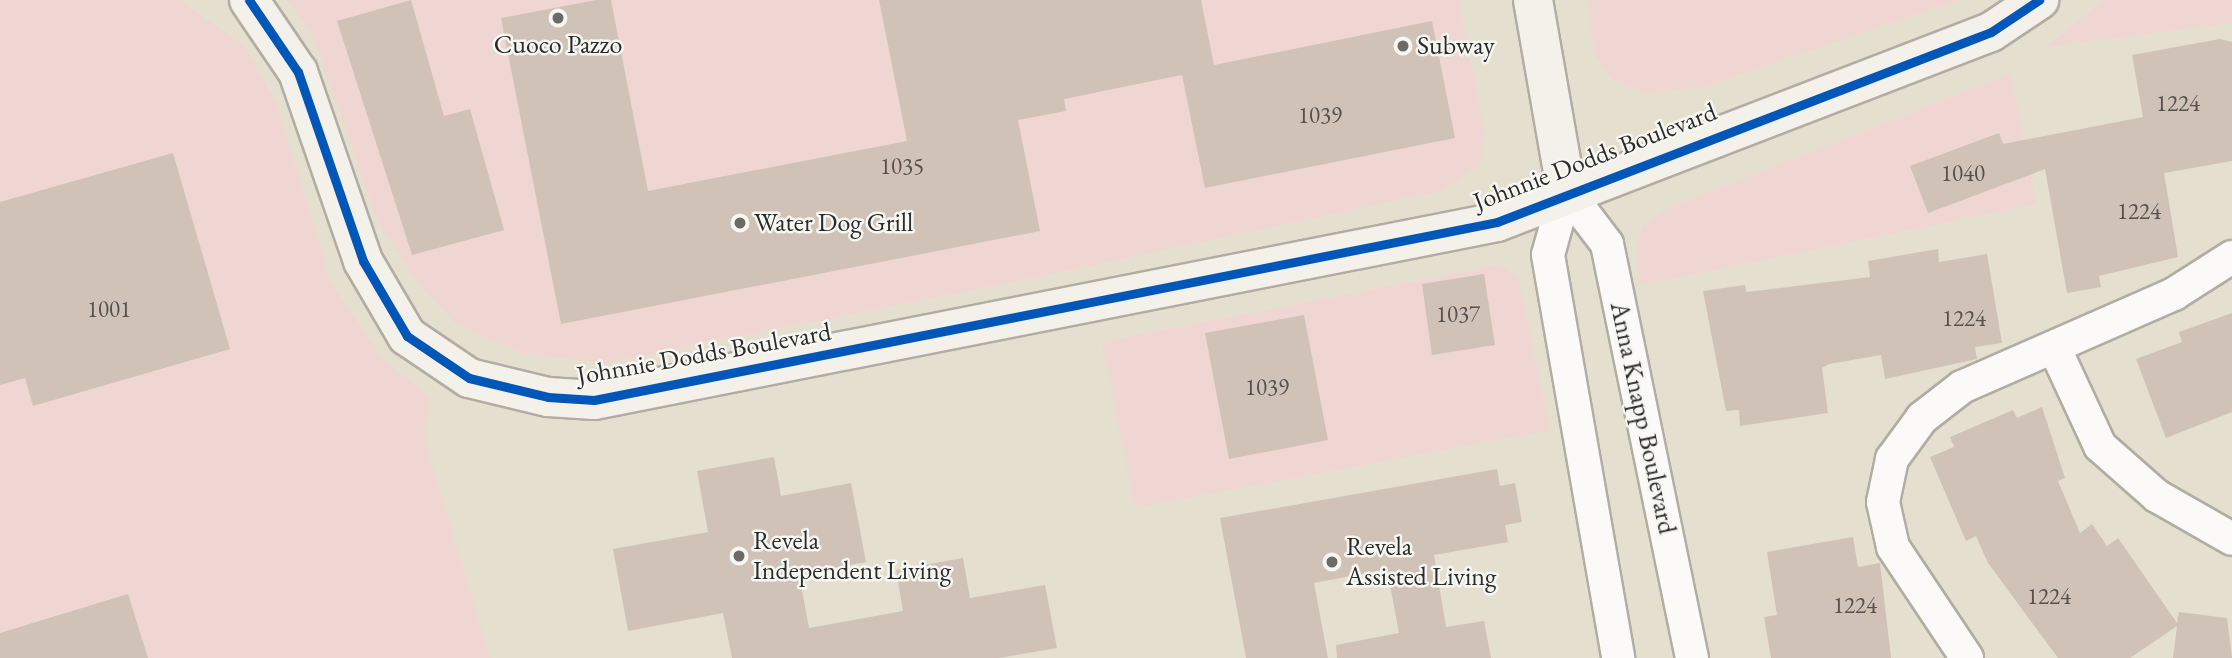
<!DOCTYPE html>
<style>
body{margin:0}
#map{position:relative;width:2232px;height:658px;overflow:hidden;background:#e5dfd0;font-family:"EB Garamond",serif}
div>[style]{position:absolute}
.built>*{inset:0;background:#efd6d2}
.building>*{inset:0;background:#d0c2b7}
.roads{filter:drop-shadow(2px 0 #b1ada3) drop-shadow(-2px 0 #b1ada3) drop-shadow(0 2px #b1ada3) drop-shadow(0 -2px #b1ada3)}
.street>*{height:32px;margin:-16px;padding:0 16px;transform-origin:16px;border-radius:16px;background:#fbfaf8}
.secondary>*{height:38px;margin:-19px;padding:0 19px;transform-origin:19px;border-radius:19px;background:#f4f0ea}
.cycleway>*{height:9px;margin:-4.5px;padding:0 4.5px;transform-origin:4.5px;border-radius:4.5px;background:#0057b8}
.dots>*{width:19px;height:19px;translate:-50% -50%;box-sizing:border-box;border:4px solid #f6f6f2;border-radius:50%}
span{translate:-50% -50%;white-space:nowrap;text-align:center;line-height:1.15;-webkit-text-stroke:5px #f6f6f2;paint-order:stroke}
.number-label{font-size:23px;color:#54514e}
.number-label span{-webkit-text-stroke-width:0}
.poi-label{font-size:26px;color:#2b2b2b}
.left{translate:0 -50%;text-align:left}
.street-label{font-size:26px;color:#2b2b2b}
</style>
<div id="map">
<div class="built">
<i style="clip-path:polygon(0 0,180px 0,244px 46px,277px 104px,331px 283px,383px 359px,429px 396px,425px 442px,490px 658px,0 658px)"></i>
<i style="clip-path:polygon(287px 0,1459px 0,1484px 129px,1480px 165px,1441px 191px,1033px 278px,606px 363px,525px 354px,457px 325px,418px 284px,378px 221px,311px 32px)"></i>
<i style="clip-path:polygon(1587px 0,1960px 0,1703px 87px,1647px 93px,1613px 81px,1595px 56px)"></i>
<i style="clip-path:polygon(2103px 0,2232px 0,2232px 23px,2047px 47px)"></i>
<i style="clip-path:polygon(2010px 73px,2036px 204px,1641px 285px,1636px 254px,1642px 227px,1666px 209px)"></i>
<i style="clip-path:polygon(1498px 265px,1518px 276px,1550px 430px,1135px 508px,1102px 342px)"></i>
</div>
<div class="building">
<i style="clip-path:polygon(411px 0,444px 116px,470px 109px,504px 230px,412px 255px,337px 21px)"></i>
<i style="clip-path:polygon(596px 0,611px 0,648px 191px,907px 141px,879px 0,1201px 0,1214px 65px,1432px 21px,1455px 138px,1205px 188px,1182px 75px,1064px 99px,1066px 111px,1018px 120px,1040px 231px,561px 324px,501px 18px)"></i>
<i style="clip-path:polygon(2220px 39px,2232px 42px,2232px 161px,2164px 173px,2178px 257px,2099px 276px,2101px 287px,2067px 293px,2045px 169px,1928px 213px,1910px 166px,1999px 133px,2003px 144px,2143px 117px,2132px 55px)"></i>
<i style="clip-path:polygon(173px 153px,230px 349px,33px 406px,25px 378px,0 385px,0 202px)"></i>
<i style="clip-path:polygon(1938px 249px,1939px 262px,1987px 254px,2002px 343px,1975px 347px,1977px 359px,1885px 379px,1881px 355px,1829px 364px,1822px 368px,1828px 413px,1740px 426px,1739px 410px,1726px 411px,1703px 291px,1745px 285px,1746px 292px,1870px 277px,1868px 261px)"></i>
<i style="clip-path:polygon(1484px 274px,1495px 345px,1432px 355px,1422px 284px)"></i>
<i style="clip-path:polygon(2232px 313px,2232px 412px,2166px 438px,2136px 359px,2182px 342px,2179px 332px)"></i>
<i style="clip-path:polygon(1304px 315px,1328px 440px,1229px 459px,1205px 333px)"></i>
<i style="clip-path:polygon(2042px 407px,2065px 478px,2058px 481px,2080px 533px,2092px 524px,2107px 546px,2118px 538px,2177px 623px,2179px 612px,2227px 618px,2232px 658px,2173px 658px,2177px 626px,2130px 658px,2058px 658px,1988px 563px,1976px 536px,1966px 541px,1930px 457px,1954px 447px,1950px 437px,2013px 410px,2017px 418px)"></i>
<i style="clip-path:polygon(774px 457px,781px 496px,851px 483px,866px 562px,799px 574px,809px 628px,903px 611px,896px 570px,963px 558px,970px 598px,1045px 585px,1057px 648px,999px 658px,732px 658px,723px 613px,628px 631px,613px 549px,708px 532px,697px 471px)"></i>
<i style="clip-path:polygon(1497px 469px,1500px 486px,1515px 483px,1522px 522px,1505px 525px,1508px 542px,1434px 555px,1446px 627px,1484px 621px,1491px 658px,1337px 658px,1336px 645px,1399px 633px,1387px 569px,1314px 583px,1328px 658px,1246px 658px,1220px 518px)"></i>
<i style="clip-path:polygon(1853px 537px,1858px 567px,1880px 563px,1891px 658px,1771px 658px,1764px 617px,1777px 615px,1767px 552px)"></i>
<i style="clip-path:polygon(128px 594px,148px 658px,0 658px,0 633px)"></i>
</div>
<div class="roads">
<div class="street">
<i style="left:1566px;top:190px;width:68px;rotate:52.8deg"></i>
<i style="left:1607px;top:244px;width:423px;rotate:78.4deg"></i>
<i style="left:1566px;top:190px;width:67px;rotate:105.5deg"></i>
<i style="left:1548px;top:255px;width:409px;rotate:80.1deg"></i>
<i style="left:2055px;top:349px;width:107px;rotate:65.1deg"></i>
<i style="left:2100px;top:446px;width:76px;rotate:41.3deg"></i>
<i style="left:2157px;top:496px;width:86px;rotate:29.8deg"></i>
<i style="left:1967px;top:658px;width:133px;rotate:-123.7deg"></i>
<i style="left:1893px;top:547px;width:46px;rotate:-102.5deg"></i>
<i style="left:1883px;top:502px;width:44px;rotate:-78.2deg"></i>
<i style="left:1892px;top:459px;width:51px;rotate:-53.8deg"></i>
<i style="left:1922px;top:418px;width:51px;rotate:-37.8deg"></i>
<i style="left:1962px;top:387px;width:232px;rotate:-23.7deg"></i>
<i style="left:2174px;top:294px;width:69px;rotate:-32.5deg"></i>
</div>
<div class="secondary">
<i style="left:249px;top:0;width:87px;rotate:55.8deg"></i>
<i style="left:298px;top:72px;width:200px;rotate:71deg"></i>
<i style="left:363px;top:261px;width:87px;rotate:59.6deg"></i>
<i style="left:407px;top:336px;width:75px;rotate:34.1deg"></i>
<i style="left:469px;top:378px;width:81px;rotate:13.5deg"></i>
<i style="left:548px;top:397px;width:46px;rotate:3.7deg"></i>
<i style="left:594px;top:400px;width:920px;rotate:-11.15deg"></i>
<i style="left:1497px;top:222px;width:529px;rotate:-21.04deg"></i>
<i style="left:1991px;top:32px;width:58px;rotate:-33.7deg"></i>
<i style="left:1533px;top:0;width:193px;rotate:80.1deg"></i>
</div>
</div>
<div class="cycleway">
<i style="left:249px;top:0;width:87px;rotate:55.8deg"></i>
<i style="left:298px;top:72px;width:200px;rotate:71deg"></i>
<i style="left:363px;top:261px;width:87px;rotate:59.6deg"></i>
<i style="left:407px;top:336px;width:75px;rotate:34.1deg"></i>
<i style="left:469px;top:378px;width:81px;rotate:13.5deg"></i>
<i style="left:548px;top:397px;width:46px;rotate:3.7deg"></i>
<i style="left:594px;top:400px;width:920px;rotate:-11.15deg"></i>
<i style="left:1497px;top:222px;width:529px;rotate:-21.04deg"></i>
<i style="left:1991px;top:32px;width:58px;rotate:-33.7deg"></i>
</div>
<div class="dots">
<i style="left:558px;top:18px;background:#6c6a65"></i>
<i style="left:1403px;top:46px;background:#6c6a65"></i>
<i style="left:740px;top:223px;background:#6c6a65"></i>
<i style="left:739px;top:556px;background:#6c6a65"></i>
<i style="left:1332px;top:562px;background:#6c6a65"></i>
</div>
<div class="number-label">
<span style="left:2178px;top:103px">1224</span>
<span style="left:1320px;top:115px">1039</span>
<span style="left:902px;top:166px">1035</span>
<span style="left:1963px;top:173px">1040</span>
<span style="left:2139px;top:211px">1224</span>
<span style="left:109px;top:309px">1001</span>
<span style="left:1458px;top:314px">1037</span>
<span style="left:1964px;top:318px">1224</span>
<span style="left:1267px;top:387px">1039</span>
<span style="left:2049px;top:596px">1224</span>
<span style="left:1855px;top:605px">1224</span>
</div>
<div class="poi-label">
<span style="left:558px;top:45px">Cuoco Pazzo</span>
<span class="left" style="left:1417px;top:46px">Subway</span>
<span class="left" style="left:754px;top:223px">Water Dog Grill</span>
<span class="left" style="left:753px;top:556px">Revela<br>Independent Living</span>
<span class="left" style="left:1346px;top:562px">Revela<br>Assisted Living</span>
</div>
<div class="street-label">
<span style="left:1595px;top:157px;rotate:-21deg">Johnnie Dodds Boulevard</span>
<span style="left:704px;top:354px;rotate:-10deg">Johnnie Dodds Boulevard</span>
<span style="left:1643px;top:418px;rotate:78deg">Anna Knapp Boulevard</span>
</div>
</div>
